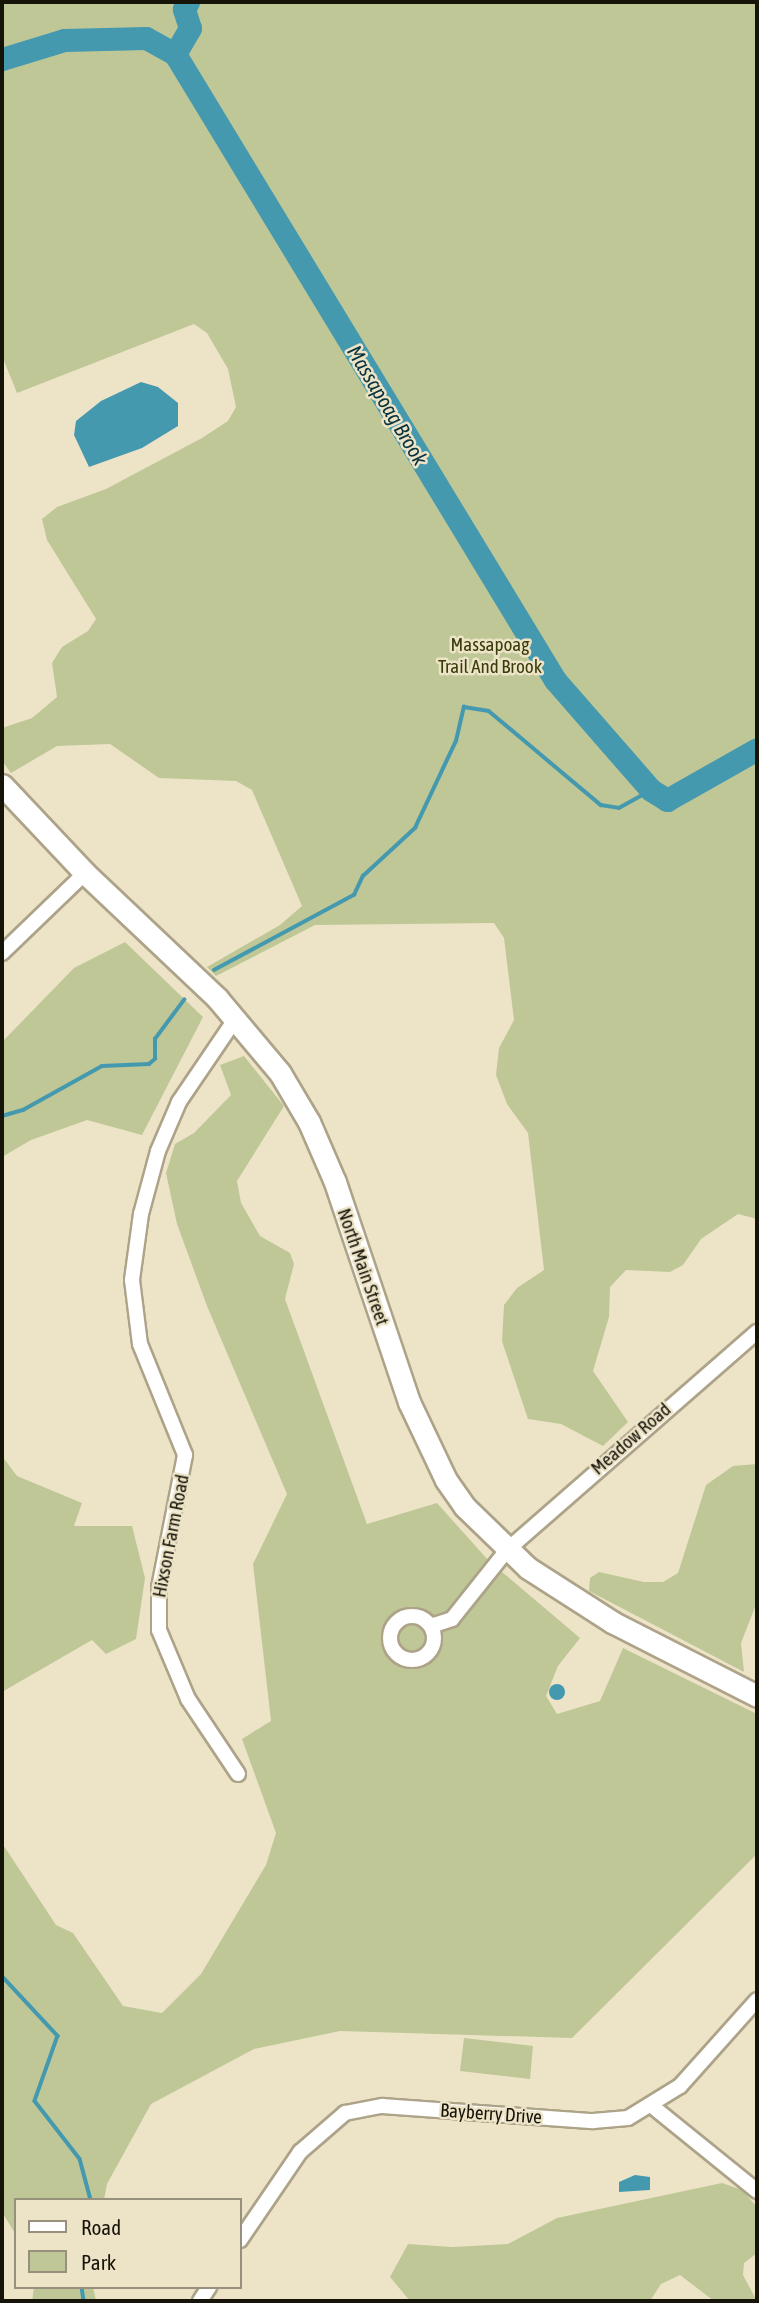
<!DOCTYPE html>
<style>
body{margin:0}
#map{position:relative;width:759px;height:2303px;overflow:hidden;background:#ede4c8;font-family:"Asap Condensed",sans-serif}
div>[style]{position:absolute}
.green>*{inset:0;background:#bfc797}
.water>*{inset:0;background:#4499af}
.round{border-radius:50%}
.stream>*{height:3.5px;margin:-1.75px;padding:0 1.75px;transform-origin:1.75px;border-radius:1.75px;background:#4499af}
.river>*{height:23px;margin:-11.5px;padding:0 11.5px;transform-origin:11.5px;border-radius:11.5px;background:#4499af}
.roads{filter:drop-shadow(2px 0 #ada389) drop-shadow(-2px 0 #ada389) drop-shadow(0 2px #ada389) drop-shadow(0 -2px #ada389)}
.minor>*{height:14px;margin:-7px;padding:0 7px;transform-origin:7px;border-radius:7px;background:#fff}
.minor>.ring{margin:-7px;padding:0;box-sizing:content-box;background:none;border:14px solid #fff;border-radius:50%}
.secondary>*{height:21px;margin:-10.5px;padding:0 10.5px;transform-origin:10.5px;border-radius:10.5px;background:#fff}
span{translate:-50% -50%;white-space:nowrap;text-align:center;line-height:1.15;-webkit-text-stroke:5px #ede4c8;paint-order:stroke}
.park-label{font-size:19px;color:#373c09}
.street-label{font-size:19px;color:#161309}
.water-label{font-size:21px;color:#0a333d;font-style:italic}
.frame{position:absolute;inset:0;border:4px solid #161309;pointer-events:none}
.legend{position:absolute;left:14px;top:2198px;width:228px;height:91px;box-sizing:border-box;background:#ede4c8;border:2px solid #97907c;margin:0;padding:9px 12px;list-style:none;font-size:21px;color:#161309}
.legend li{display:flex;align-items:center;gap:14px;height:35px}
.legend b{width:35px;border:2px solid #97907c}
</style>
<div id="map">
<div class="green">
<i style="clip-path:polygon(2px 2px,757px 2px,757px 1219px,738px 1214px,701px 1239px,683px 1265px,670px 1272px,626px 1270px,610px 1287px,609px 1317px,593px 1371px,628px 1422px,603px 1446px,561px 1424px,528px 1419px,502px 1341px,504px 1305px,517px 1288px,544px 1270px,528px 1133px,507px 1104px,496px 1075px,499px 1048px,514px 1020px,504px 938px,494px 923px,315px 925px,216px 976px,207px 967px,280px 925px,302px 906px,252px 790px,236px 781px,159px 778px,110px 744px,57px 746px,11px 773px,2px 761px,2px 728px,32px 718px,57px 697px,52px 663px,62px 647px,88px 631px,96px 619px,47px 540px,42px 519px,57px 507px,106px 489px,202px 438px,228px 421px,236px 407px,228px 369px,207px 333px,194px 324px,17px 393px,2px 356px)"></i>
<i style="clip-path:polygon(125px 942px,203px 1017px,142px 1135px,87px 1120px,31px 1140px,2px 1157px,2px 1042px,74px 968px)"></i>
<i style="clip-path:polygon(244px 1056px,284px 1106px,237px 1181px,241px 1203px,260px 1236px,290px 1253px,294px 1264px,285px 1299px,367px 1524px,437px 1503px,488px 1560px,580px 1638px,558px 1666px,546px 1696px,557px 1714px,600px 1701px,623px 1648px,757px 1714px,757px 1854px,572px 2038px,340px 2031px,254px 2049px,151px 2104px,107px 2184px,104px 2200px,16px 2200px,16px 2235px,2px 2212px,2px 1843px,56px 1925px,73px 1933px,123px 2006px,162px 2013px,201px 1974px,266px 1865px,276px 1833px,242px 1739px,271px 1721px,253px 1564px,287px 1494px,207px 1306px,177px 1224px,166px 1173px,175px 1144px,194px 1133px,231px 1095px,220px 1065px)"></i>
<i style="clip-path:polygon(2px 1456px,17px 1476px,82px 1503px,74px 1526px,132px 1526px,145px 1578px,136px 1639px,106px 1654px,92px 1640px,2px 1692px)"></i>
<i style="clip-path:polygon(757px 1464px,757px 1602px,741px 1643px,744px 1672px,589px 1591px,590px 1578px,599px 1572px,644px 1582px,663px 1582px,678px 1573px,706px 1485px,733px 1466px)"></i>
<i style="clip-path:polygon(464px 2038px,533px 2046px,530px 2079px,460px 2071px)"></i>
<i style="clip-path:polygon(722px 2183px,742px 2190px,757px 2207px,757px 2253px,744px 2263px,743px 2275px,757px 2301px,714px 2301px,680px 2275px,661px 2284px,650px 2301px,410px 2301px,390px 2277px,408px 2244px,452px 2247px,508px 2244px,557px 2218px)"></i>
<i style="clip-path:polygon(34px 2287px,93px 2287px,96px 2301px,32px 2301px)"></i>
</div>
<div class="water">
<i style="clip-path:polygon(141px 382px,158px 387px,178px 403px,178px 426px,142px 448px,89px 467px,74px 435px,76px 421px,101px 401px)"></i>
<i class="round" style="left:549px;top:1684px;width:16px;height:16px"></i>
<i style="clip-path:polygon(635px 2175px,650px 2177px,650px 2190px,619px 2192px,619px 2182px)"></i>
</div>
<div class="stream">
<i style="left:214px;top:970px;width:159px;rotate:-28.2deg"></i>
<i style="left:354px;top:895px;width:21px;rotate:-65deg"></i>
<i style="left:363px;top:876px;width:71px;rotate:-42.7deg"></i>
<i style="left:415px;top:828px;width:96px;rotate:-64.8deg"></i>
<i style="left:456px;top:741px;width:35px;rotate:-77deg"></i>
<i style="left:464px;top:707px;width:25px;rotate:9deg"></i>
<i style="left:489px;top:711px;width:146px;rotate:40deg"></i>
<i style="left:601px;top:805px;width:18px;rotate:9deg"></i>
<i style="left:619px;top:808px;width:37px;rotate:-29deg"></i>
<i style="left:2px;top:1116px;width:22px;rotate:-16deg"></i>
<i style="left:23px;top:1110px;width:90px;rotate:-29.1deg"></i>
<i style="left:102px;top:1066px;width:47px;rotate:-2.4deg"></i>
<i style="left:149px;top:1064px;width:8px;rotate:-40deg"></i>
<i style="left:155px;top:1059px;width:20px;rotate:-90deg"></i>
<i style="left:155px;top:1039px;width:49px;rotate:-53.4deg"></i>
<i style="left:2px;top:1976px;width:82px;rotate:47deg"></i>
<i style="left:58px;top:2036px;width:69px;rotate:109.5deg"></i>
<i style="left:35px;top:2101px;width:73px;rotate:52.2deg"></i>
<i style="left:80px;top:2159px;width:42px;rotate:75deg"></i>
<i style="left:82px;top:2287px;width:14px;rotate:82deg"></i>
</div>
<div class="river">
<i style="left:175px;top:54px;width:30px;rotate:-60deg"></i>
<i style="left:190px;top:28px;width:20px;rotate:-108deg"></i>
<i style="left:184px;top:9px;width:8px;rotate:-60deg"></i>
<i style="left:2px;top:59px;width:65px;rotate:-17deg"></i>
<i style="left:64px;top:40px;width:82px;rotate:-1.4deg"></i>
<i style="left:146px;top:38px;width:33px;rotate:29deg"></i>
<i style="left:175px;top:54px;width:732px;rotate:58.74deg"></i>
<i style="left:555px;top:680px;width:146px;rotate:48.9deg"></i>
<i style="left:651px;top:790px;width:19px;rotate:32deg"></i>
<i style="left:667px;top:800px;width:103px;rotate:-29.5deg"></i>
</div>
<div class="roads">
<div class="minor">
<i style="left:2px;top:953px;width:115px;rotate:-43.9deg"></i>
<i style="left:236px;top:1018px;width:102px;rotate:124.2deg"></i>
<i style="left:179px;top:1102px;width:53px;rotate:113.2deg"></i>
<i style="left:158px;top:1151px;width:65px;rotate:105.1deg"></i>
<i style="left:141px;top:1214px;width:67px;rotate:97.8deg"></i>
<i style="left:132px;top:1280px;width:64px;rotate:82.9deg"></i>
<i style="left:140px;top:1344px;width:120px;rotate:67.9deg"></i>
<i style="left:185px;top:1455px;width:135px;rotate:101.1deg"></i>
<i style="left:159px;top:1587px;width:43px;rotate:90deg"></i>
<i style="left:159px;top:1630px;width:75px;rotate:67.2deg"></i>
<i style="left:188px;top:1699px;width:90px;rotate:56.3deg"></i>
<i class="ring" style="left:390px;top:1616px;width:30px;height:30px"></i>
<i style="left:431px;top:1626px;width:22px;rotate:-18deg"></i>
<i style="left:452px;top:1619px;width:88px;rotate:-51.4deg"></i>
<i style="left:507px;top:1550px;width:332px;rotate:-41.1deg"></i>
<i style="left:652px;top:2106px;width:135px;rotate:39deg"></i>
<i style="left:240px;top:2240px;width:107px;rotate:-55.7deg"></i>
<i style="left:300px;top:2152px;width:60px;rotate:-40.9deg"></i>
<i style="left:345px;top:2113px;width:38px;rotate:-11deg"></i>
<i style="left:382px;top:2106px;width:212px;rotate:4.1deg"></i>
<i style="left:593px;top:2121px;width:35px;rotate:-5deg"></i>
<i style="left:628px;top:2118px;width:61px;rotate:-31.6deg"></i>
<i style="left:680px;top:2086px;width:115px;rotate:-48.2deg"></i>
<i style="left:200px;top:2301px;width:17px;rotate:-57deg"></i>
</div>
<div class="secondary">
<i style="left:2px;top:785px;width:121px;rotate:46.7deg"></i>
<i style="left:85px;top:873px;width:182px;rotate:43.4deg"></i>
<i style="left:217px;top:998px;width:98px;rotate:50deg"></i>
<i style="left:280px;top:1073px;width:57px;rotate:59.4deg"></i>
<i style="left:309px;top:1122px;width:65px;rotate:66.6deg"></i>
<i style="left:335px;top:1182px;width:232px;rotate:71.4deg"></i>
<i style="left:409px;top:1402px;width:86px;rotate:64.6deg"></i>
<i style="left:446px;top:1480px;width:33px;rotate:55deg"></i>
<i style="left:465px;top:1507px;width:88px;rotate:44.1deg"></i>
<i style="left:528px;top:1568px;width:100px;rotate:32.7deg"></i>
<i style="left:612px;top:1622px;width:163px;rotate:27deg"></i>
</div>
</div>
<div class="park-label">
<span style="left:490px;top:656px">Massapoag<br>Trail And Brook</span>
</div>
<div class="street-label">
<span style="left:363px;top:1267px;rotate:71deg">North Main Street</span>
<span style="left:631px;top:1439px;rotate:-41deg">Meadow Road</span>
<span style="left:171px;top:1536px;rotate:-79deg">Hixson Farm Road</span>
<span style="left:491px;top:2114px;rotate:4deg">Bayberry Drive</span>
</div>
<div class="water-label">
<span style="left:388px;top:405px;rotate:59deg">Massapoag Brook</span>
</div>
<div class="frame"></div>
<ul class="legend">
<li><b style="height:9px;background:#fff"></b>Road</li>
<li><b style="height:19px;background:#bfc797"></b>Park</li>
</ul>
</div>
